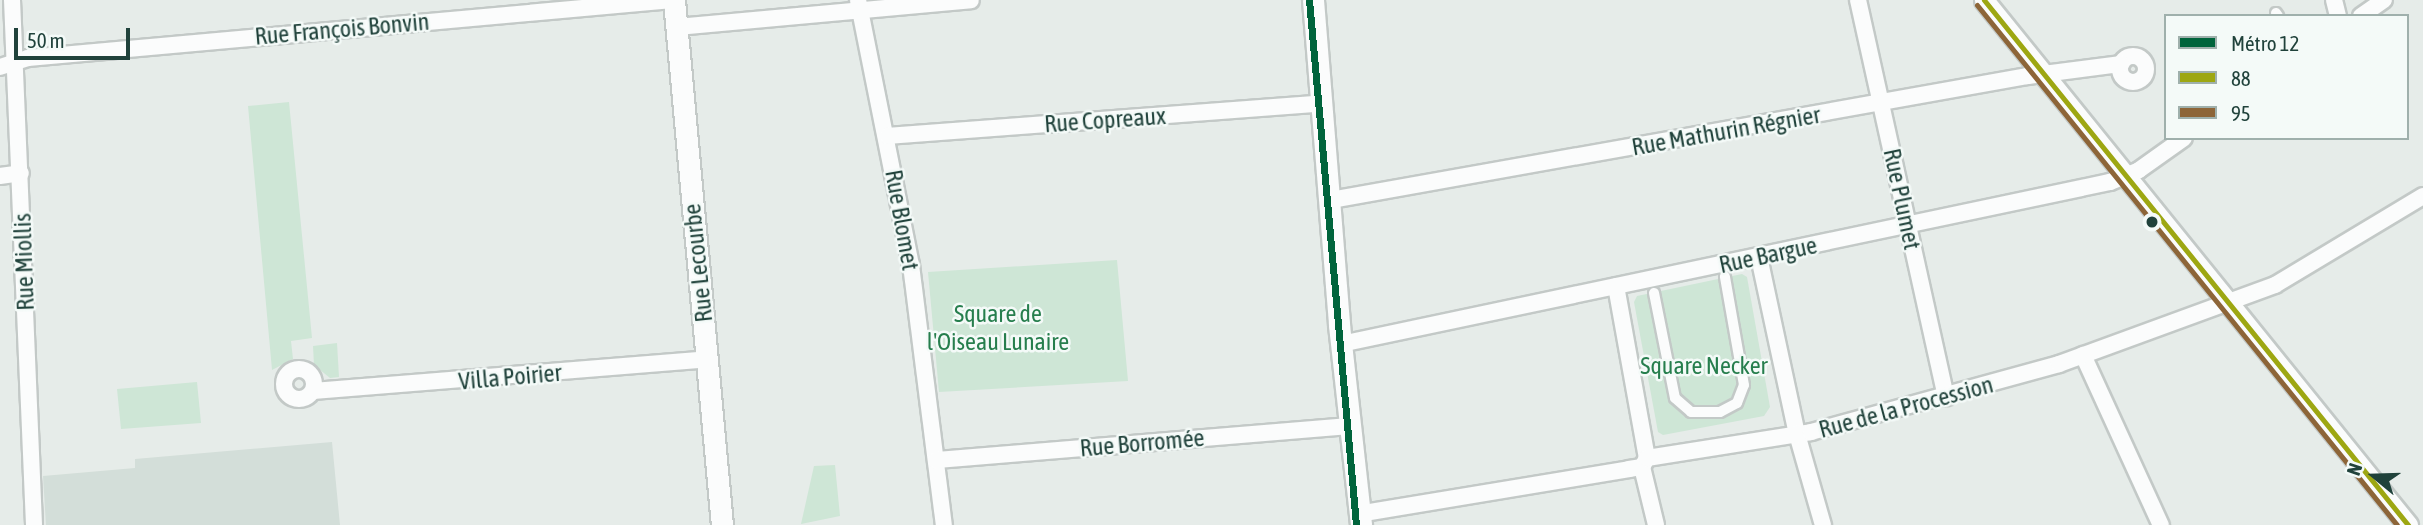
<!DOCTYPE html>
<meta charset="utf-8">
<style>
body{margin:0}
#map{position:relative;width:2423px;height:525px;overflow:hidden;background:#e6ece9;font-family:"Asap Condensed",sans-serif}
div>[style]{position:absolute}
.built>*{inset:0;background:#d3ded9}
.green>*{inset:0;background:#cee6d6}
.roads{filter:drop-shadow(2px 0 #c3c9c7) drop-shadow(-2px 0 #c3c9c7) drop-shadow(0 2px #c3c9c7) drop-shadow(0 -2px #c3c9c7)}
.pedestrian>*{height:10px;margin:-5px;padding:0 5px;transform-origin:5px;border-radius:5px;background:#fbfcfc}
.minor>*{height:16px;margin:-8px;padding:0 8px;transform-origin:8px;border-radius:8px;background:#fbfcfc}
.minor>.ring{margin:-8px;padding:0;box-sizing:content-box;background:none;border:16px solid #fbfcfc;border-radius:50%}
.tertiary>*{height:19px;margin:-9.5px;padding:0 9.5px;transform-origin:9.5px;border-radius:9.5px;background:#fbfcfc}
.secondary>*{height:21px;margin:-10.5px;padding:0 10.5px;transform-origin:10.5px;border-radius:10.5px;background:#fbfcfc}
.bus-1>*{height:5px;margin:-2.5px;padding:0 2.5px;transform-origin:2.5px;border-radius:2.5px;background:#9da712}
.bus-2>*{height:5px;margin:-2.5px;padding:0 2.5px;transform-origin:2.5px;border-radius:2.5px;background:#8d6538}
.metro-1>*{height:7px;margin:-3.5px;padding:0 3.5px;transform-origin:3.5px;border-radius:3.5px;background:#00643c}
.dots>*{width:19px;height:19px;translate:-50% -50%;box-sizing:border-box;border:4px solid #f4faf8;border-radius:50%}
span{translate:-50% -50%;white-space:nowrap;text-align:center;line-height:1.15;-webkit-text-stroke:5px #f4faf8;paint-order:stroke}
.street-label{font-size:24px;color:#20423b}
.park-label{font-size:24px;color:#267e4d}
.legend{position:absolute;left:2164px;top:14px;width:245px;height:126px;box-sizing:border-box;background:#f4faf8;border:2px solid #9fb0ac;margin:0;padding:9px 12px;list-style:none;font-size:21px;color:#20423b}
.legend li{display:flex;align-items:center;gap:14px;height:35px}
.legend b{width:35px;border:2px solid #9fb0ac}
.north{position:absolute;left:2339px;top:441px;width:70px;height:70px;-webkit-text-stroke:5px #f4faf8;paint-order:stroke;rotate:289deg;font-size:19px;font-weight:700;line-height:28px;text-align:center;color:#20423b}
.north::after{content:'';display:block;margin:auto;width:24px;height:32px;background:#20423b;clip-path:polygon(50% 0,100% 100%,50% 72%,0 100%)}
.scale{position:absolute;left:14px;top:28px;width:116px;height:32px;box-sizing:border-box;border:4px solid #20423b;border-top:0;padding-left:9px;font-size:21px;line-height:24px;white-space:nowrap;color:#20423b;-webkit-text-stroke:5px #f4faf8;paint-order:stroke}
</style>
<div id="map">
<div class="built">
<i style="clip-path:polygon(332px 442px,340px 525px,46px 525px,43px 476px,135px 468px,135px 459px)"></i>
</div>
<div class="green">
<i style="clip-path:polygon(289px 102px,312px 338px,291px 341px,293px 359px,272px 370px,248px 106px)"></i>
<i style="clip-path:polygon(1117px 260px,1128px 381px,939px 392px,928px 272px)"></i>
<i style="clip-path:polygon(1742px 274px,1747px 277px,1770px 407px,1764px 416px,1663px 435px,1658px 432px,1634px 302px,1637px 296px)"></i>
<i style="clip-path:polygon(337px 343px,339px 377px,330px 378px,314px 365px,313px 346px)"></i>
<i style="clip-path:polygon(197px 382px,201px 423px,121px 429px,117px 389px)"></i>
<i style="clip-path:polygon(835px 465px,840px 516px,801px 524px,814px 466px)"></i>
</div>
<div class="roads">
<div class="pedestrian">
<i style="left:2276px;top:13px;width:4px;rotate:56deg"></i>
<i style="left:1654px;top:293px;width:107px;rotate:78.7deg"></i>
<i style="left:1675px;top:398px;width:21px;rotate:41deg"></i>
<i style="left:1691px;top:412px;width:29px"></i>
<i style="left:1720px;top:412px;width:19px;rotate:-28deg"></i>
<i style="left:1737px;top:403px;width:19px;rotate:-69deg"></i>
<i style="left:1744px;top:385px;width:110px;rotate:-100deg"></i>
</div>
<div class="minor">
<i style="left:12px;top:0;width:525px;rotate:87.6deg"></i>
<i style="left:858px;top:0;width:270px;rotate:78.7deg"></i>
<i style="left:911px;top:265px;width:262px;rotate:82.8deg"></i>
<i style="left:1858px;top:0;width:407px;rotate:77.5deg"></i>
<i style="left:2334px;top:0;width:16px;rotate:76deg"></i>
<i style="left:2361px;top:16px;width:28px;rotate:-35deg"></i>
<i style="left:677px;top:27px;width:295px;rotate:-5.2deg"></i>
<i class="ring" style="left:2120px;top:56px;width:10px;height:10px"></i>
<i style="left:0;top:67px;width:29px;rotate:-18deg"></i>
<i style="left:28px;top:58px;width:647px;rotate:-5.15deg"></i>
<i style="left:888px;top:136px;width:436px;rotate:-4.3deg"></i>
<i style="left:0;top:176px;width:21px;rotate:-8deg"></i>
<i style="left:1331px;top:200px;width:708px;rotate:-10.09deg"></i>
<i style="left:2028px;top:76px;width:94px;rotate:-7.4deg"></i>
<i style="left:1759px;top:257px;width:181px;rotate:77.9deg"></i>
<i style="left:1797px;top:434px;width:95px;rotate:74.1deg"></i>
<i style="left:1616px;top:286px;width:175px;rotate:79.8deg"></i>
<i style="left:1341px;top:344px;width:786px;rotate:-11.9deg"></i>
<i style="left:2110px;top:182px;width:31px;rotate:-22deg"></i>
<i style="left:2139px;top:170px;width:55px;rotate:-35.4deg"></i>
<i style="left:2083px;top:355px;width:187px;rotate:65.4deg"></i>
<i class="ring" style="left:284px;top:369px;width:14px;height:14px"></i>
<i style="left:313px;top:391px;width:396px;rotate:-4.6deg"></i>
<i style="left:936px;top:460px;width:413px;rotate:-4.7deg"></i>
<i style="left:1642px;top:467px;width:60px;rotate:76.4deg"></i>
<i style="left:1358px;top:514px;width:275px;rotate:-9.4deg"></i>
<i style="left:1629px;top:469px;width:13px;rotate:-9deg"></i>
<i style="left:1642px;top:467px;width:10px;rotate:-61deg"></i>
<i style="left:1647px;top:458px;width:166px;rotate:-9deg"></i>
<i style="left:1811px;top:432px;width:257px;rotate:-15.3deg"></i>
<i style="left:2059px;top:364px;width:230px;rotate:-20.1deg"></i>
<i style="left:2275px;top:285px;width:173px;rotate:-31deg"></i>
</div>
<div class="tertiary">
<i style="left:1984px;top:0;width:675px;rotate:51.07deg"></i>
</div>
<div class="secondary">
<i style="left:674px;top:0;width:527px;rotate:84.78deg"></i>
<i style="left:1313px;top:0;width:326px;rotate:85.4deg"></i>
<i style="left:1339px;top:325px;width:201px;rotate:83.7deg"></i>
</div>
</div>
<div class="bus-1">
<i style="left:1984px;top:0;width:675px;rotate:51.07deg"></i>
</div>
<div class="bus-2">
<i style="left:1977px;top:5px;width:668px;rotate:51.07deg"></i>
</div>
<div class="metro-1">
<i style="left:1309px;top:0;width:527px;rotate:84.88deg"></i>
</div>
<div class="dots">
<i style="left:2152px;top:222px;background:#20423b"></i>
</div>
<div class="street-label">
<span style="left:342px;top:29px;rotate:-5deg">Rue François Bonvin</span>
<span style="left:1105px;top:120px;rotate:-4deg">Rue Copreaux</span>
<span style="left:1726px;top:131px;rotate:-10deg">Rue Mathurin Régnier</span>
<span style="left:1902px;top:199px;rotate:78deg">Rue Plumet</span>
<span style="left:902px;top:220px;rotate:80deg">Rue Blomet</span>
<span style="left:1768px;top:255px;rotate:-12deg">Rue Bargue</span>
<span style="left:24px;top:262px;rotate:-92deg">Rue Miollis</span>
<span style="left:698px;top:263px;rotate:-96deg">Rue Lecourbe</span>
<span style="left:510px;top:377px;rotate:-5deg">Villa Poirier</span>
<span style="left:1906px;top:407px;rotate:-15deg">Rue de la Procession</span>
<span style="left:1142px;top:443px;rotate:-5deg">Rue Borromée</span>
</div>
<div class="park-label">
<span style="left:998px;top:328px">Square de<br>l'Oiseau Lunaire</span>
<span style="left:1704px;top:366px">Square Necker</span>
</div>
<ul class="legend">
<li><b style="height:9px;background:#00643c"></b>Métro 12</li>
<li><b style="height:9px;background:#9da712"></b>88</li>
<li><b style="height:9px;background:#8d6538"></b>95</li>
</ul>
<div class="north">N</div>
<div class="scale">50 m</div>
</div>
